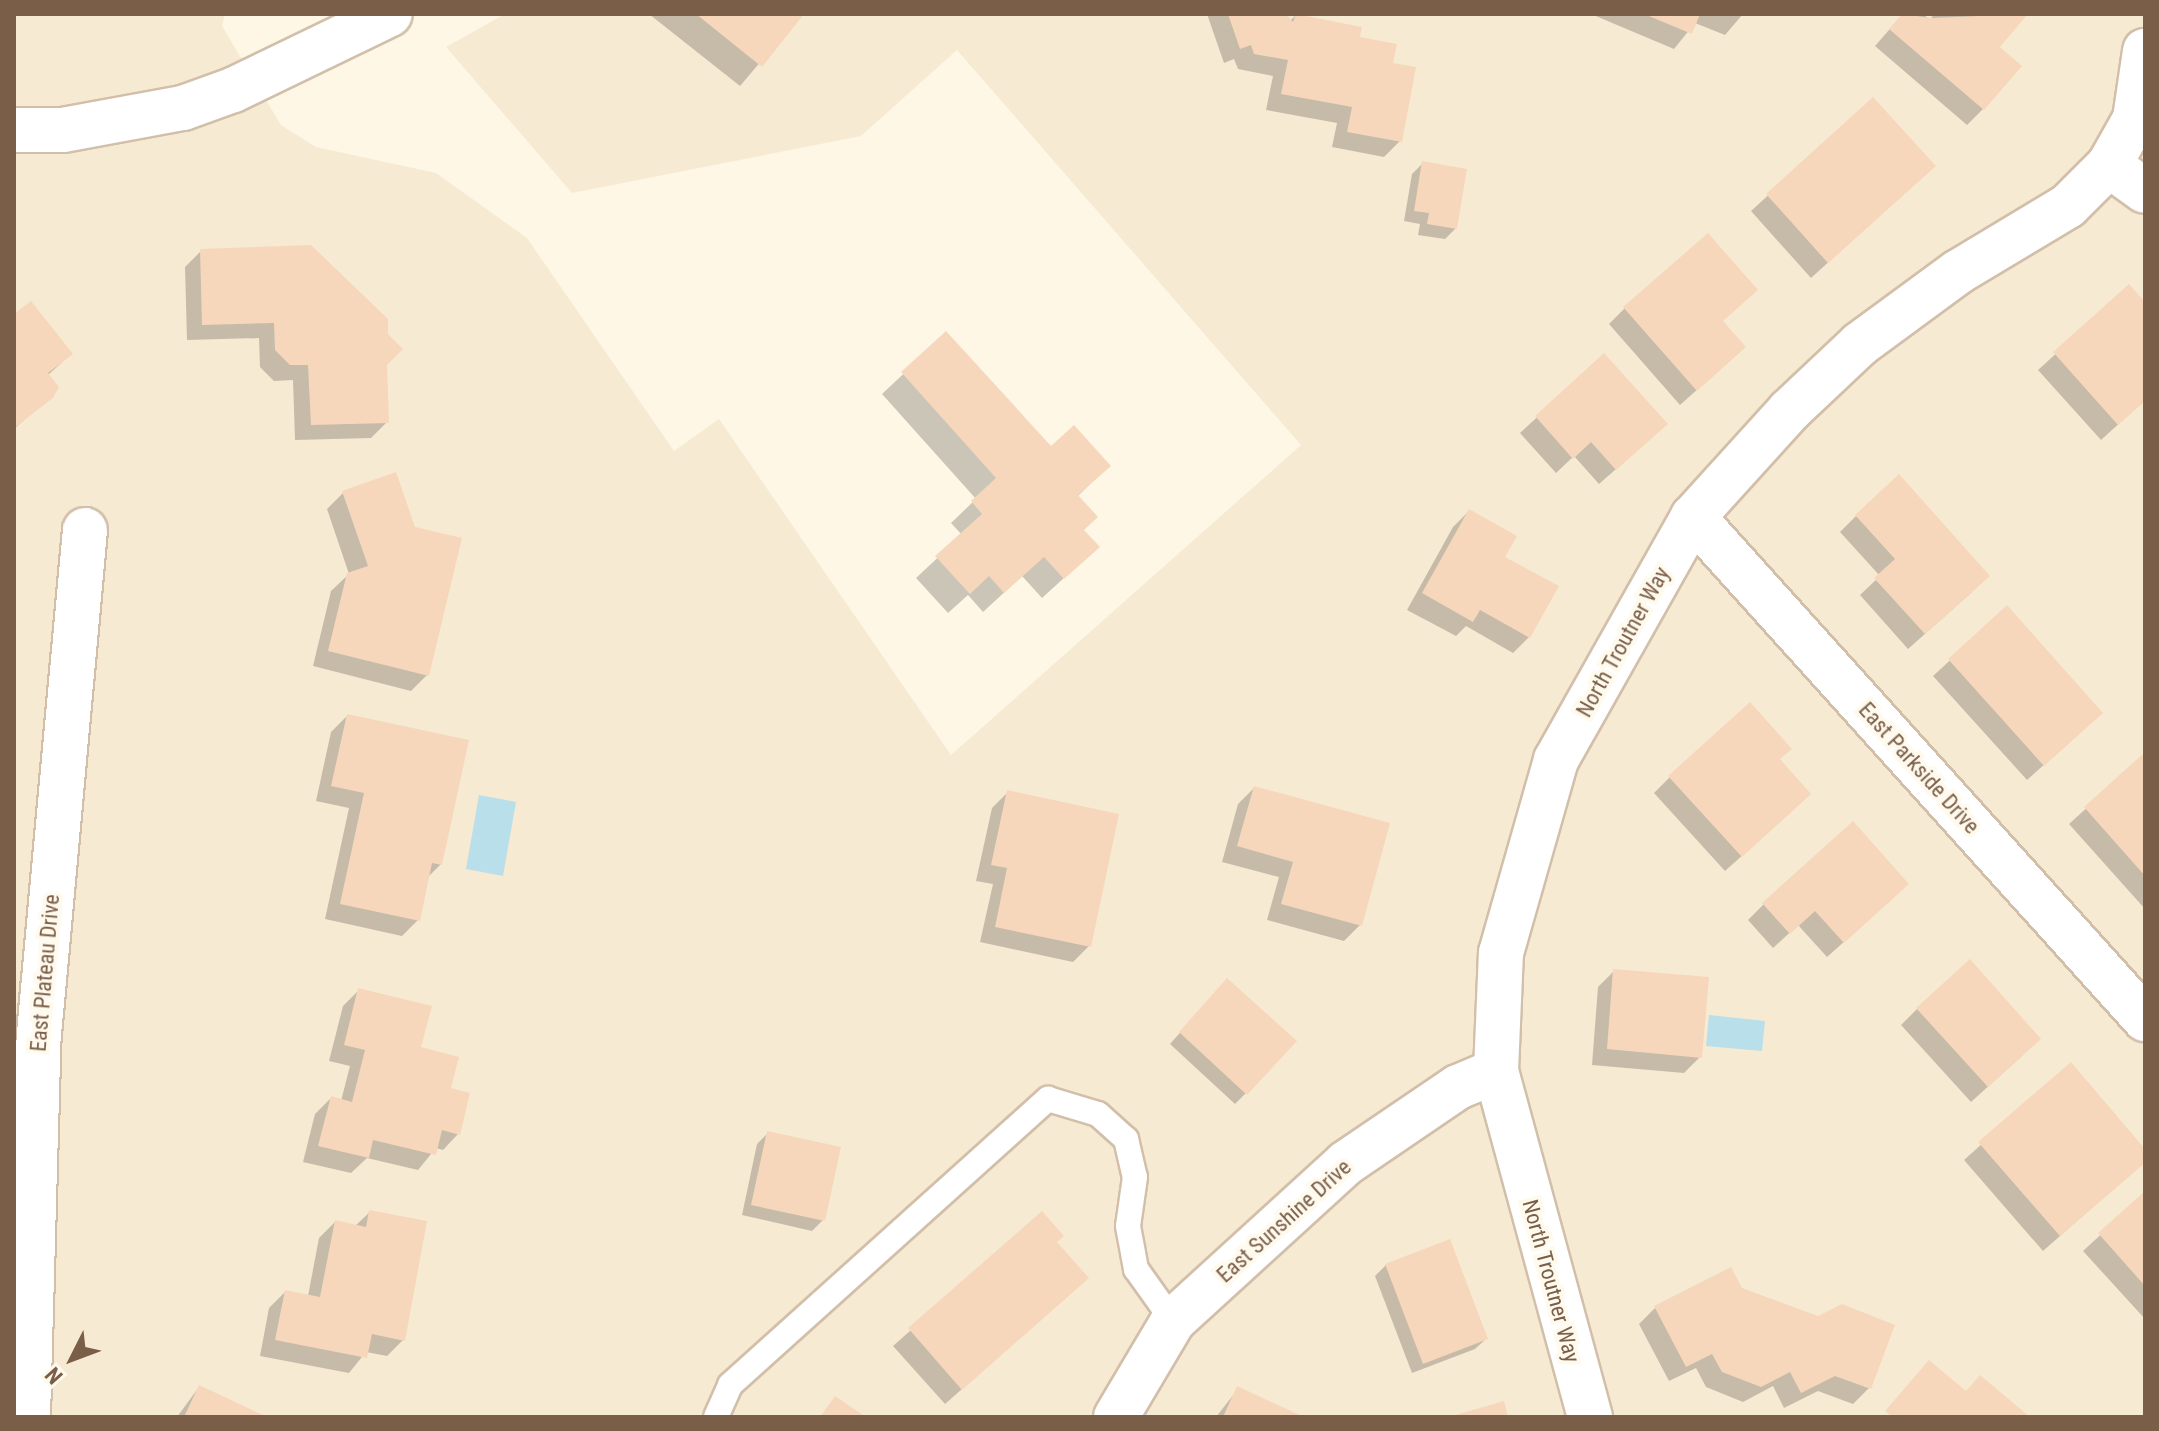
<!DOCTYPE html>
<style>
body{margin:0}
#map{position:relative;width:2159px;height:1431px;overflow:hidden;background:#fef7e6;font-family:"Roboto Condensed",sans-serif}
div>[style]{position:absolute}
.residential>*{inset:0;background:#f7ead3}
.water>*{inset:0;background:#b8dfea}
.shadow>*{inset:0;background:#0003}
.building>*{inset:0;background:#f6d7bb}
.roads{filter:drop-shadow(2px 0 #d2bfaa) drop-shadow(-2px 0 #d2bfaa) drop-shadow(0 2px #d2bfaa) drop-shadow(0 -2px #d2bfaa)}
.service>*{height:24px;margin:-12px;padding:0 12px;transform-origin:12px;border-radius:12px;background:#fff}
.minor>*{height:44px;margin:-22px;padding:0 22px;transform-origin:22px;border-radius:22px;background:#fff}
span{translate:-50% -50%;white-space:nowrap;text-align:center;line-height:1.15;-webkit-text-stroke:8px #fffaee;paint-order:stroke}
.street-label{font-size:22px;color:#7b5e48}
.frame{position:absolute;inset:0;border:16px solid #7b5e48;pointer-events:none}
.north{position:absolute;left:32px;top:1319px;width:80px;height:80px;-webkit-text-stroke:6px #fffaee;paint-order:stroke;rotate:228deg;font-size:22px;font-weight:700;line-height:32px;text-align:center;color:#7b5e48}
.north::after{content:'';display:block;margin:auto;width:28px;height:36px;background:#7b5e48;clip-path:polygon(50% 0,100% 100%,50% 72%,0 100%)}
</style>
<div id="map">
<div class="residential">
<i style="clip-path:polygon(14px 14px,225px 14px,222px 26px,281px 125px,316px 147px,436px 173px,527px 238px,674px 451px,719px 419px,951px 755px,1301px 445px,957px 50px,861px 136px,572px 193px,446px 47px,505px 14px,2145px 14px,2145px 1417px,14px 1417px)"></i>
</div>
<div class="water">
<i style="clip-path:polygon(479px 795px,516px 802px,503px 876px,466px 869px)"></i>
<i style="clip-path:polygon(1709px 1015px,1765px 1021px,1762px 1051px,1706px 1046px)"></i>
</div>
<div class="shadow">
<i style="clip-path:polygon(649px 14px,801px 14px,740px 86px)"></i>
<i style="clip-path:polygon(1207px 14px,1283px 14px,1287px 24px,1295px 16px,1358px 39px,1391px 64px,1400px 141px,1384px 157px,1332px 147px,1337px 123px,1266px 110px,1273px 76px,1238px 69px,1234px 59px,1224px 63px)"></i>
<i style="clip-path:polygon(1591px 14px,1743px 14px,1725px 35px,1695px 23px,1674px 49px)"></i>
<i style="clip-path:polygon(1903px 14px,1923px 14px,1930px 20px,1934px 14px,2026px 14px,1997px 48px,1983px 109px,1967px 125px,1875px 46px)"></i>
<i style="clip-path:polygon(1873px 100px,1917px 182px,1811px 278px,1751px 211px)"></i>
<i style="clip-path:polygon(1423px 163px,1456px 228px,1445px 239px,1418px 235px,1420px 224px,1404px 221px,1412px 174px)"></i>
<i style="clip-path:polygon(201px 251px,385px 364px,387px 422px,371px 438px,295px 440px,293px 380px,274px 381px,260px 367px,259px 338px,187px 340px,185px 267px)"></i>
<i style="clip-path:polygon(2129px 287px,2145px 305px,2145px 400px,2101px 440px,2038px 370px)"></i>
<i style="clip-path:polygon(1625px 308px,1721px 322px,1727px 363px,1680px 405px,1609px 324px)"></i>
<i style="clip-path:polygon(14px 317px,71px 354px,47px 376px,51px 396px,14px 429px)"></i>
<i style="clip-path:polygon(946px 334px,1051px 449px,1108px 466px,1077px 497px,1076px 567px,1042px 598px,1022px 576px,983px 612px,968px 595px,948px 613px,916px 578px,962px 535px,951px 523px,976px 499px,882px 394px)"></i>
<i style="clip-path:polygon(1604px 356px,1649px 440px,1599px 484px,1574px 456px,1556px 473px,1520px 433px)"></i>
<i style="clip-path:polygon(343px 493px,427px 675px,411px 691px,313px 666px,331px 591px,349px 574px,327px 509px)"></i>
<i style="clip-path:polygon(1469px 511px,1529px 637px,1513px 653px,1466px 626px,1456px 636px,1407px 610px,1453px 527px)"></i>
<i style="clip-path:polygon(1856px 516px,1972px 592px,1908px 649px,1860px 595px,1880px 576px,1840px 532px)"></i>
<i style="clip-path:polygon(2007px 608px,2085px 728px,2027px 780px,1933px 676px)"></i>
<i style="clip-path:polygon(347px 716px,441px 864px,427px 878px,418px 920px,402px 936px,325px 919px,349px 808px,316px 801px,331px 732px)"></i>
<i style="clip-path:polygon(2145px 755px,2145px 909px,2069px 824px)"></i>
<i style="clip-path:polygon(1778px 760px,1793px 810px,1725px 871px,1654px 793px,1670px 777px)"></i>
<i style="clip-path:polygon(1254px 788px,1360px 925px,1344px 941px,1267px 920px,1279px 877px,1222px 862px,1238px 804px)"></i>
<i style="clip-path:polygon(1008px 792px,1089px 946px,1073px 962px,980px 942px,993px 884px,976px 881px,992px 808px)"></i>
<i style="clip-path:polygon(1891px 900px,1827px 957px,1798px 925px,1773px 948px,1748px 920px,1764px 904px)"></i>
<i style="clip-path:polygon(1614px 971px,1700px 1057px,1684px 1073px,1592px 1065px,1598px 987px)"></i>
<i style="clip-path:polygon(359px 990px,449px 1089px,458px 1134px,443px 1150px,436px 1148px,418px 1170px,367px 1158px,351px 1173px,303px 1162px,315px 1114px,331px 1098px,341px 1101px,350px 1066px,329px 1061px,343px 1006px)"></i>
<i style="clip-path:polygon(1217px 991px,1246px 1093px,1235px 1104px,1170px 1044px)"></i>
<i style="clip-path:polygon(1917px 1009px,2023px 1055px,1971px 1102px,1901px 1025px)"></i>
<i style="clip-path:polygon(2070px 1065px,2145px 1152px,2145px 1161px,2043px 1251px,1964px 1160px)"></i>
<i style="clip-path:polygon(768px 1133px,823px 1220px,812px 1231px,742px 1215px,757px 1144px)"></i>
<i style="clip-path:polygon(2145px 1194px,2145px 1319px,2083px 1251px)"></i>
<i style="clip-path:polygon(370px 1212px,403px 1340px,387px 1356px,366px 1352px,349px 1373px,260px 1356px,269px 1308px,285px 1292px,308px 1296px,319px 1238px,335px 1222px,355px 1226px)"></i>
<i style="clip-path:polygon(1042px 1214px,1070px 1294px,945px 1404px,893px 1346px)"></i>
<i style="clip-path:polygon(1386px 1265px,1486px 1339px,1475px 1349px,1412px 1373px,1375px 1276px)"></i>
<i style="clip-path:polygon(1655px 1308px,1869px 1388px,1853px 1404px,1818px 1391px,1784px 1408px,1773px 1386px,1743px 1402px,1706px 1387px,1696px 1368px,1669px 1381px,1639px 1324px)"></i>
<i style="clip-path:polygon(199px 1387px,262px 1417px,177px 1417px)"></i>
<i style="clip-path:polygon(1238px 1389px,1299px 1417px,1216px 1417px)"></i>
</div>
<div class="building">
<i style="clip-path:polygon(696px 14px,804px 14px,762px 67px)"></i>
<i style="clip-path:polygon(1228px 14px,1286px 14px,1293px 22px,1296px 14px,1362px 27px,1360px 37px,1397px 44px,1393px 63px,1416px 67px,1402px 142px,1347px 132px,1352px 107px,1281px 94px,1288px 60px,1254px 54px,1251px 45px,1240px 49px)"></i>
<i style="clip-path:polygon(1644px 14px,1700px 14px,1692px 34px)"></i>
<i style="clip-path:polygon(1902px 14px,1931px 18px,2028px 14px,2000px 47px,2022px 66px,1984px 110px,1889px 29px)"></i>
<i style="clip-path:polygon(1873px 97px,1936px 166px,1828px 263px,1766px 194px)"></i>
<i style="clip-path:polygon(1422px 161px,1467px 169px,1457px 229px,1427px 224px,1429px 213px,1414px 211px)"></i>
<i style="clip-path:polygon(1708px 233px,1758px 290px,1723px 321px,1746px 347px,1697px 391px,1623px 307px)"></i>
<i style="clip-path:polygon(311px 245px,388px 319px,388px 334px,403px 349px,387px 365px,389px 423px,311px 425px,308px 365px,290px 365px,275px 350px,274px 323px,202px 325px,200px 249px)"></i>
<i style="clip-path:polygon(2129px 284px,2145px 302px,2145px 401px,2118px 425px,2053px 352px)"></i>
<i style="clip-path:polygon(31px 301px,73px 354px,48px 373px,59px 387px,53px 398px,14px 428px,14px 314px)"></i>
<i style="clip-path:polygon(946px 331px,1051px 446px,1074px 425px,1111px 466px,1078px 495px,1098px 517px,1084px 530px,1100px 547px,1064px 579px,1044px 557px,1004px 593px,989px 576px,970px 594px,935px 556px,982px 514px,971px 501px,996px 478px,901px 372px)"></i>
<i style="clip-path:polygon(1604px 353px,1668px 424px,1616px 470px,1591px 442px,1573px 459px,1535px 416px)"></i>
<i style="clip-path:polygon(396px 472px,415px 527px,462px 538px,429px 676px,328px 651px,347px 573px,368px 566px,342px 491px)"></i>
<i style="clip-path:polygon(1899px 474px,1990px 576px,1925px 634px,1874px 578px,1895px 559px,1855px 515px)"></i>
<i style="clip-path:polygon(1469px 509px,1517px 536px,1505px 557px,1559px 586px,1530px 638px,1480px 610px,1473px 622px,1422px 593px)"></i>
<i style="clip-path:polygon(2007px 605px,2103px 713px,2044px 766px,1948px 659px)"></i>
<i style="clip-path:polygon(1750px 702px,1792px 749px,1780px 759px,1811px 794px,1742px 857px,1668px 776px)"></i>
<i style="clip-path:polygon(347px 714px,469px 740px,442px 865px,432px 863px,420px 921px,340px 904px,364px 793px,331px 786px)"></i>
<i style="clip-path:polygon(2145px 752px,2145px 876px,2084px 807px)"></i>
<i style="clip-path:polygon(1254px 786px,1390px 823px,1362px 926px,1281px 904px,1293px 862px,1237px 846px)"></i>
<i style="clip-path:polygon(1007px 790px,1119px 814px,1091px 947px,995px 927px,1007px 868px,991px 865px)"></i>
<i style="clip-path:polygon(1853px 821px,1909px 884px,1844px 943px,1815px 911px,1790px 934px,1762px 903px)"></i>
<i style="clip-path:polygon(1970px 959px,2041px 1039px,1988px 1087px,1916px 1008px)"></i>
<i style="clip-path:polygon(1613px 969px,1709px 977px,1702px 1058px,1607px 1049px)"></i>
<i style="clip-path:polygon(1227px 978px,1297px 1041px,1247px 1095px,1179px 1032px)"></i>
<i style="clip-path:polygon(358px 988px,432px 1006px,421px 1047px,459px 1057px,451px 1088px,470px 1093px,460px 1135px,442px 1130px,436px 1155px,373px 1140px,369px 1158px,318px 1146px,331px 1096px,352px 1102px,365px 1050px,344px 1045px)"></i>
<i style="clip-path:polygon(2071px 1062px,2145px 1149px,2145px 1163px,2060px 1236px,1978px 1142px)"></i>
<i style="clip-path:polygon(767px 1131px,841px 1147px,825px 1221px,751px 1205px)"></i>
<i style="clip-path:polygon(2145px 1191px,2145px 1286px,2098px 1233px)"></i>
<i style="clip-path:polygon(369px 1210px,427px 1221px,405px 1341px,372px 1334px,367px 1358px,275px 1340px,285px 1290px,320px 1297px,335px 1220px,366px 1227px)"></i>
<i style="clip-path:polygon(1042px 1211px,1064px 1236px,1057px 1242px,1089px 1278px,962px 1390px,908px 1328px)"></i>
<i style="clip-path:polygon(1450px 1239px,1488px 1339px,1423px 1364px,1385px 1264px)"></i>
<i style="clip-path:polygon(1731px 1267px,1742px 1288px,1818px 1316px,1842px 1304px,1895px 1325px,1871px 1389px,1835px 1376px,1801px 1393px,1790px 1372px,1761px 1387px,1722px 1372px,1712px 1354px,1686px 1367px,1654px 1306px)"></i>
<i style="clip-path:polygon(1929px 1360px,1966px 1391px,1980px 1375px,2030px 1417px,1892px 1417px,1885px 1411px)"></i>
<i style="clip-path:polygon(199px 1385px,267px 1417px,184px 1417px)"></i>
<i style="clip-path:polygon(1237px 1386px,1304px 1417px,1223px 1417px)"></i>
<i style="clip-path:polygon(835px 1396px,866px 1417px,820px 1417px)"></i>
<i style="clip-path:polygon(1504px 1401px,1508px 1417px,1452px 1417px,1452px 1416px)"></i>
</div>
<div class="roads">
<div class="service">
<i style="left:716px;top:1417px;width:35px;rotate:-66deg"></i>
<i style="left:730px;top:1385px;width:428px;rotate:-42deg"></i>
<i style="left:1048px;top:1099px;width:52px;rotate:16.7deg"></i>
<i style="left:1098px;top:1114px;width:38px;rotate:42deg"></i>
<i style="left:1126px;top:1139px;width:39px;rotate:77deg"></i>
<i style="left:1135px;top:1177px;width:49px;rotate:98.1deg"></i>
<i style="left:1128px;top:1226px;width:44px;rotate:79.5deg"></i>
<i style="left:1136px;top:1269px;width:64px;rotate:54.6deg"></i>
</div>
<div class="minor">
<i style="left:14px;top:130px;width:49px"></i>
<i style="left:63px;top:130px;width:122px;rotate:-10.4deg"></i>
<i style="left:183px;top:108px;width:53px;rotate:-19.8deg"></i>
<i style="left:233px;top:90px;width:174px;rotate:-25.8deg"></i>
<i style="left:2109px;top:165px;width:44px;rotate:35.8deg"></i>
<i style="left:1693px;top:517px;width:676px;rotate:48deg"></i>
<i style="left:28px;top:1417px;width:383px;rotate:-88.4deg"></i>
<i style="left:39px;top:1034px;width:506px;rotate:-84.79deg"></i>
<i style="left:1116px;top:1417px;width:112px;rotate:-59.3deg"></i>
<i style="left:1173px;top:1321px;width:234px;rotate:-42.4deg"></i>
<i style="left:1346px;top:1163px;width:135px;rotate:-34.2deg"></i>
<i style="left:1458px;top:1087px;width:41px;rotate:-22.8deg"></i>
<i style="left:1590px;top:1417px;width:359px;rotate:-105.2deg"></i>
<i style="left:1496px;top:1071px;width:118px;rotate:-87.6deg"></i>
<i style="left:1501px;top:953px;width:201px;rotate:-74.1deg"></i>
<i style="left:1556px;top:760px;width:279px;rotate:-60.6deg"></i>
<i style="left:1693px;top:517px;width:143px;rotate:-47.8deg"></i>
<i style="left:1789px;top:411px;width:98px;rotate:-43.3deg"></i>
<i style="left:1860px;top:344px;width:122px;rotate:-36.3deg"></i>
<i style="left:1958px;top:272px;width:128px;rotate:-31deg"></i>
<i style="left:2068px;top:206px;width:58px;rotate:-45deg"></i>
<i style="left:2109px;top:165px;width:53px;rotate:-60.5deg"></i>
<i style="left:2135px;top:119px;width:69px;rotate:-81.6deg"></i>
</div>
</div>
<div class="street-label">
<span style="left:1623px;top:642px;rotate:-61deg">North Troutner Way</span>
<span style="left:1919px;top:768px;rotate:48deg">East Parkside Drive</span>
<span style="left:45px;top:973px;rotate:-85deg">East Plateau Drive</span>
<span style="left:1284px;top:1221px;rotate:-42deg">East Sunshine Drive</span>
<span style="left:1551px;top:1281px;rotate:75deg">North Troutner Way</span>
</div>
<div class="frame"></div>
<div class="north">N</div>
</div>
